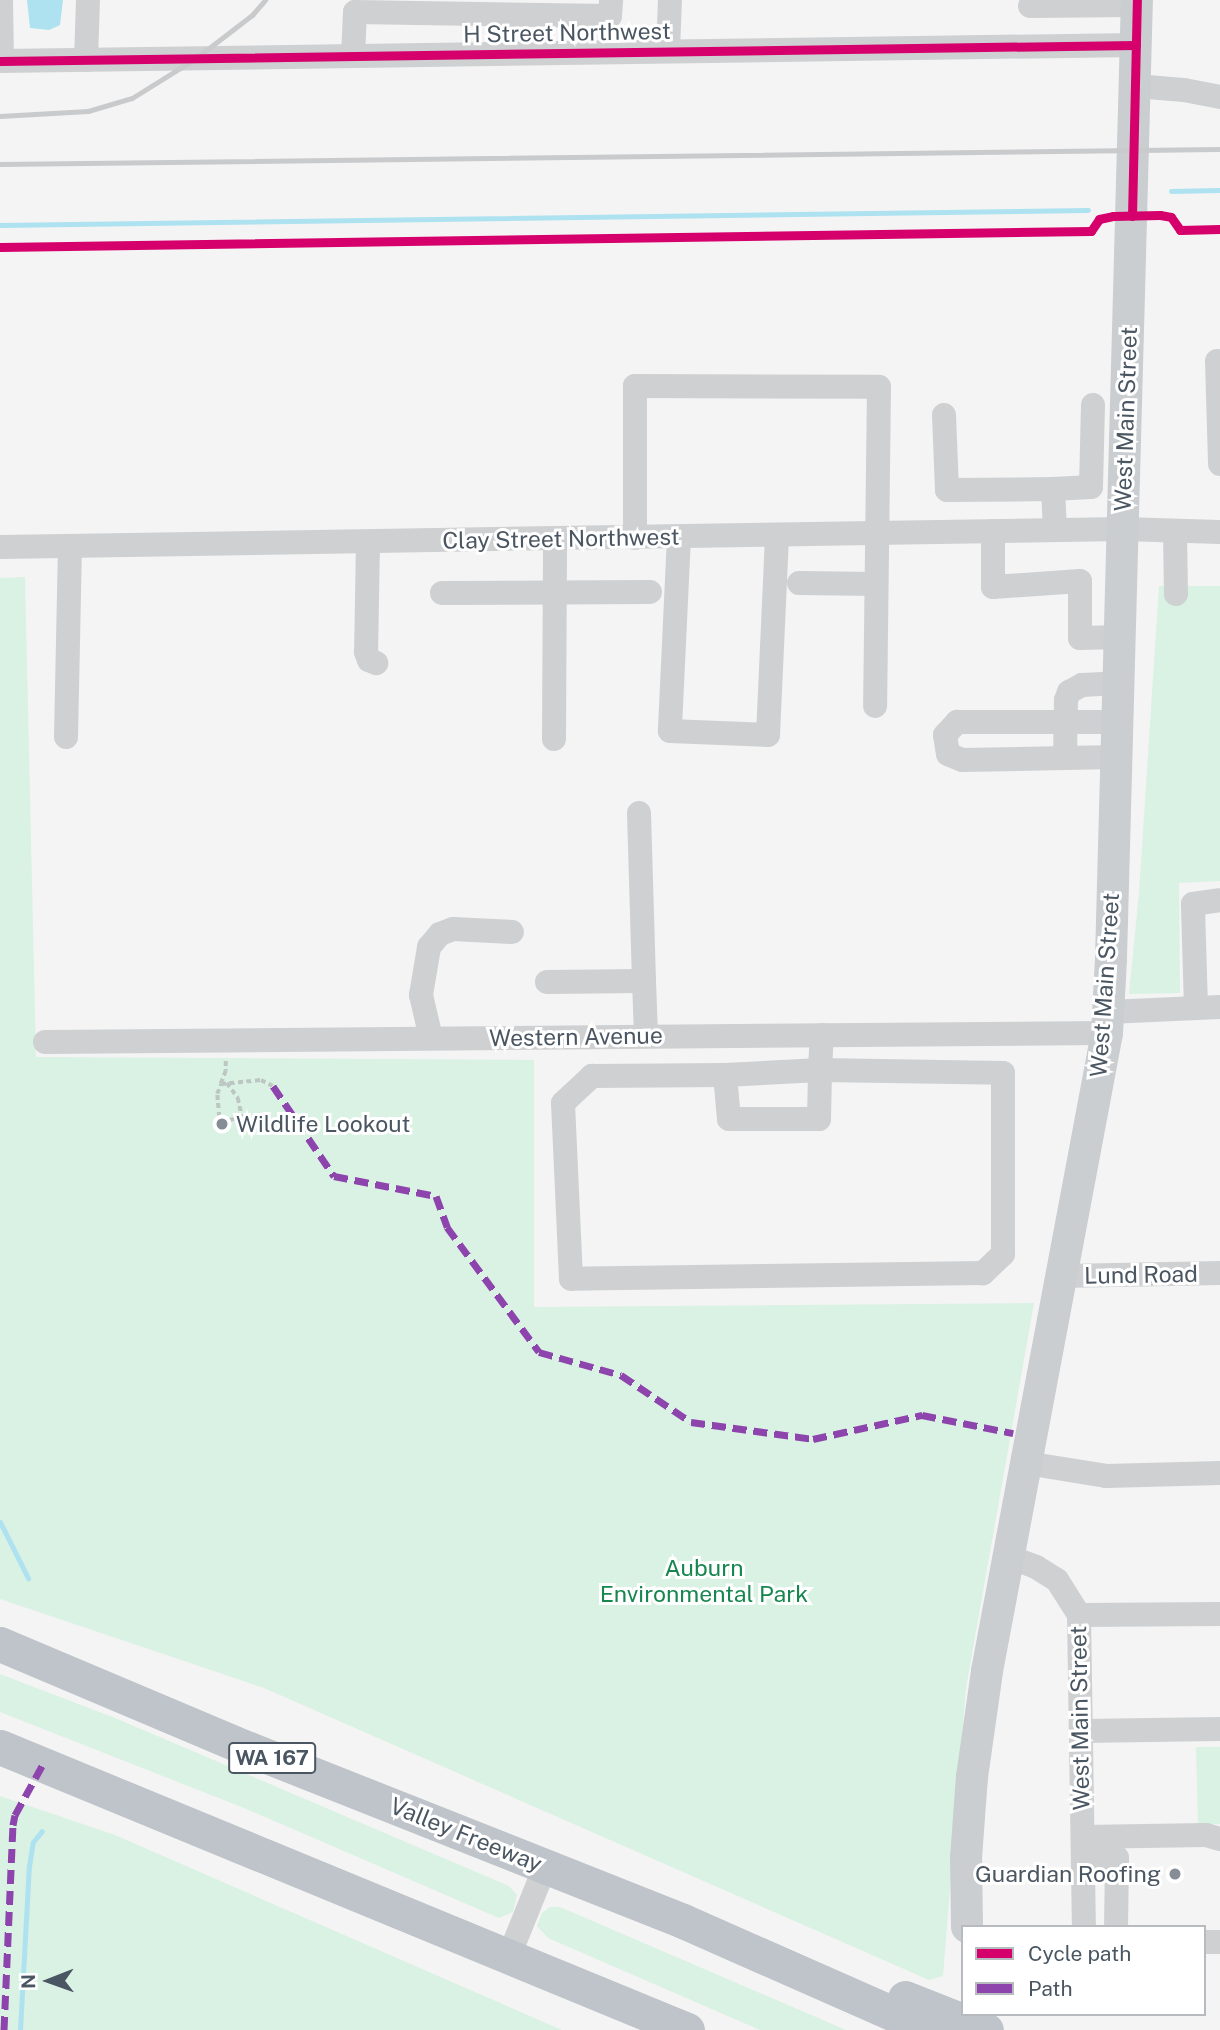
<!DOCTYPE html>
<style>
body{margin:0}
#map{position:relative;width:1220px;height:2030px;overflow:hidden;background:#f4f4f4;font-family:"Public Sans",sans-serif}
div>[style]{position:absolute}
.green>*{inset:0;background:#d9f2e3}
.water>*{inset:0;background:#aee2f0}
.stream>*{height:5px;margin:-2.5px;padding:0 2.5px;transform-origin:2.5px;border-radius:2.5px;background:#aee2f0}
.path>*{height:3.5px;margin-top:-1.75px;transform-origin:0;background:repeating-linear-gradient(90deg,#bcc7c4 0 5px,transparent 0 8.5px)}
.minor>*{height:24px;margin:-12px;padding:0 12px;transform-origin:12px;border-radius:12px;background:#ced0d2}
.major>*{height:32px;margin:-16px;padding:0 16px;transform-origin:16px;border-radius:16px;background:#caced1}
.highway>*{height:35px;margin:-17.5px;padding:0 17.5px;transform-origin:17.5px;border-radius:17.5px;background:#bec4c9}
.rail>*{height:5px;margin:-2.5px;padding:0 2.5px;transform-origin:2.5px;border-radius:2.5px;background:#c9cacc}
.quiet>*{height:7px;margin-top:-3.5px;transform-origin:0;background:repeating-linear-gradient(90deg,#8e44ad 0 14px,transparent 0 21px)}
.cycleway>*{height:9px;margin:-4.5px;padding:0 4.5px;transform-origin:4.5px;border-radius:4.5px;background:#d6006c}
.dots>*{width:19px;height:19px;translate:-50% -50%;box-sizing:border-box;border:4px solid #fff;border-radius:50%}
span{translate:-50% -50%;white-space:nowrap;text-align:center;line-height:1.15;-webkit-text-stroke:6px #fff;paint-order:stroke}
.shield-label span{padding:2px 5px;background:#fff;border:2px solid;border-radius:5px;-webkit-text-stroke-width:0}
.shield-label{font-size:21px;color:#4a5661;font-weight:700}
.street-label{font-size:23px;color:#4a5661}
.poi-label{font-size:23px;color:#4a5661}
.left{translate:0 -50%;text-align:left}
.right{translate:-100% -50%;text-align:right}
.park-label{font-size:23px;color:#17864f}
.legend{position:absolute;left:961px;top:1925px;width:245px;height:91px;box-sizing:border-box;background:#fff;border:2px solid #b7bbc0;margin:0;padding:9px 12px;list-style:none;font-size:21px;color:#4a5661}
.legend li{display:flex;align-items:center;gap:14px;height:35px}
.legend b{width:35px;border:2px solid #b7bbc0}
.north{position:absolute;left:14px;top:1946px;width:70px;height:70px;-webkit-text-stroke:5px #fff;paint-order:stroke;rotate:269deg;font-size:19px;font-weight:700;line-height:28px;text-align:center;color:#4a5661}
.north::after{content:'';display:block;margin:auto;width:24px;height:32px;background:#4a5661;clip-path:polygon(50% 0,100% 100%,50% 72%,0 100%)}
</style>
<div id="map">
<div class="green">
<i style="clip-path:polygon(25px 577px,36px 1057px,534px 1060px,534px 1307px,1034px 1303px,966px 1688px,943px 1976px,929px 1980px,264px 1688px,0 1599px,0 578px)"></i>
<i style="clip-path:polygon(1159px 586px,1220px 586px,1220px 881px,1179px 883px,1180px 993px,1129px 994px,1139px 893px)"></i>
<i style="clip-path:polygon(0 1674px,115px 1718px,509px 1886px,517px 1895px,513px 1912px,499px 1918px,244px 1808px,0 1712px)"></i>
<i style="clip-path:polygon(1196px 1747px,1220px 1747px,1220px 1824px,1198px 1825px)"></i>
<i style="clip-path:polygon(0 1796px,115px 1835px,562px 2030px,0 2030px)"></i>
<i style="clip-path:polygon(550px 1907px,560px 1907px,846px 2030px,760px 2030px,548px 1938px,537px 1926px,542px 1913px)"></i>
</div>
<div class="water">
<i style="clip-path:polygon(27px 0,63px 0,60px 25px,49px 30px,30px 28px)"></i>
</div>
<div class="stream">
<i style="left:1171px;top:191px;width:49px;rotate:-1.2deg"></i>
<i style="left:0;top:225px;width:1088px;rotate:-0.79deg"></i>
<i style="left:0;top:1522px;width:63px;rotate:63.4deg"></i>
<i style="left:20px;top:2030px;width:164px;rotate:-86.9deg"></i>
<i style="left:29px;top:1866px;width:24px;rotate:-81deg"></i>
<i style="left:33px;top:1842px;width:14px;rotate:-51deg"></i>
</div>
<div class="path">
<i style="left:226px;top:1061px;width:10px;rotate:90deg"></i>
<i style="left:226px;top:1071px;width:14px;rotate:111deg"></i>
<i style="left:221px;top:1084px;width:40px;rotate:-5.7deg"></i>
<i style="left:261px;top:1080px;width:13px;rotate:27deg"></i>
<i style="left:227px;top:1083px;width:19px;rotate:54deg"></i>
<i style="left:238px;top:1098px;width:19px;rotate:78deg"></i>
<i style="left:242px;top:1117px;width:15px;rotate:164deg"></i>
<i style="left:219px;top:1117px;width:23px;rotate:-95deg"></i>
<i style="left:217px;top:1094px;width:11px;rotate:-68deg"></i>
</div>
<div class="minor">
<i style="left:1px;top:0;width:61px;rotate:89.1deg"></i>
<i style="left:1030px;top:6px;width:106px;rotate:-0.5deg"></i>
<i style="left:668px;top:51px;width:51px;rotate:-87.8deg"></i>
<i style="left:353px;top:56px;width:44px;rotate:-87.4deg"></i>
<i style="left:355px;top:12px;width:255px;rotate:0.9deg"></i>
<i style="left:610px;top:16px;width:16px;rotate:-86deg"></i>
<i style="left:86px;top:60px;width:60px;rotate:-88.1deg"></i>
<i style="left:0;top:61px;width:1136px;rotate:-0.81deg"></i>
<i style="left:1135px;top:86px;width:49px;rotate:4.7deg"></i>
<i style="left:1184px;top:90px;width:37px;rotate:11deg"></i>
<i style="left:1217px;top:361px;width:103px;rotate:88.3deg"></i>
<i style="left:944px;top:415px;width:75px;rotate:87.7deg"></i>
<i style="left:947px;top:490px;width:106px;rotate:-0.5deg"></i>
<i style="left:1053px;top:489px;width:41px;rotate:87.2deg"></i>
<i style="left:1053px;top:489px;width:38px;rotate:-3deg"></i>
<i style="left:1091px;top:487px;width:82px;rotate:-88.6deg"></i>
<i style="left:993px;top:531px;width:56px;rotate:90deg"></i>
<i style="left:993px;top:587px;width:87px;rotate:-3.9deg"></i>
<i style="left:1080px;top:581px;width:57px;rotate:90deg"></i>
<i style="left:1080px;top:638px;width:40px;rotate:-1.4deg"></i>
<i style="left:1175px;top:532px;width:62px;rotate:89.1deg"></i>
<i style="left:679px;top:537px;width:194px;rotate:92.7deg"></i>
<i style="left:670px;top:731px;width:98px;rotate:2.3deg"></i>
<i style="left:768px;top:735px;width:200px;rotate:-87.4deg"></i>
<i style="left:635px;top:538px;width:152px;rotate:-90deg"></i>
<i style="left:635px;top:386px;width:244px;rotate:0.2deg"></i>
<i style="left:879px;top:387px;width:319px;rotate:90.7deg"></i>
<i style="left:368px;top:542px;width:110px;rotate:91deg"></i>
<i style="left:366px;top:652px;width:9px;rotate:69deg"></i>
<i style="left:369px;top:660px;width:8px;rotate:23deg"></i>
<i style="left:0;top:547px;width:1123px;rotate:-0.92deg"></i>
<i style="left:1123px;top:529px;width:97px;rotate:1.8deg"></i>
<i style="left:799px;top:583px;width:77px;rotate:0.7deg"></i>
<i style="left:442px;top:593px;width:208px;rotate:-0.3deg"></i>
<i style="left:66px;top:737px;width:191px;rotate:-88.8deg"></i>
<i style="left:554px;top:739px;width:199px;rotate:-89.7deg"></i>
<i style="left:1116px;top:757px;width:154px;rotate:178.9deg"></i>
<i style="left:962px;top:760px;width:15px;rotate:-157deg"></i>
<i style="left:948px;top:754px;width:19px;rotate:-99deg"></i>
<i style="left:945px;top:735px;width:18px;rotate:-47deg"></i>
<i style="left:957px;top:722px;width:160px"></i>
<i style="left:1065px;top:758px;width:58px;rotate:-89deg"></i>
<i style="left:1066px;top:700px;width:9px;rotate:-69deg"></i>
<i style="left:1069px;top:692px;width:15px;rotate:-28deg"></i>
<i style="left:1082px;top:685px;width:36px;rotate:-3deg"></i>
<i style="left:639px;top:813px;width:168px;rotate:88.3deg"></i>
<i style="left:547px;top:982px;width:97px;rotate:-0.6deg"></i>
<i style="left:644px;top:981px;width:55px;rotate:87.9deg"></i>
<i style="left:1196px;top:1008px;width:104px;rotate:-91.7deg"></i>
<i style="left:1193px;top:904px;width:27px;rotate:-8deg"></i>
<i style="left:1108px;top:1012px;width:112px;rotate:-2.6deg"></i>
<i style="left:431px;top:1038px;width:44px;rotate:-103.1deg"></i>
<i style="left:421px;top:995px;width:49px;rotate:-80.5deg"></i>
<i style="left:429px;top:947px;width:17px;rotate:-50deg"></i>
<i style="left:440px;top:934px;width:14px;rotate:-21deg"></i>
<i style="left:453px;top:929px;width:59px;rotate:2.9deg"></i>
<i style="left:45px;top:1042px;width:1062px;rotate:-0.49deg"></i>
<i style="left:725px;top:1075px;width:95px;rotate:-3deg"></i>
<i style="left:820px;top:1070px;width:183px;rotate:0.9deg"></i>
<i style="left:1003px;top:1073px;width:181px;rotate:90deg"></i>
<i style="left:1003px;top:1254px;width:28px;rotate:136deg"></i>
<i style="left:983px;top:1273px;width:412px;rotate:179.2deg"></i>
<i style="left:571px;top:1279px;width:176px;rotate:-92.6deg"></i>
<i style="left:563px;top:1103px;width:40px;rotate:-43deg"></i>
<i style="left:592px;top:1076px;width:133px;rotate:-0.4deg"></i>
<i style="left:725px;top:1075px;width:44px;rotate:84.8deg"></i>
<i style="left:729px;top:1119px;width:90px"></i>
<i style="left:819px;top:1119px;width:49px;rotate:-88.8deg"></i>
<i style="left:820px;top:1070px;width:35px;rotate:-87deg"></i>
<i style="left:1062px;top:1276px;width:158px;rotate:-1.1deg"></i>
<i style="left:1026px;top:1463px;width:81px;rotate:9.2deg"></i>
<i style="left:1106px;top:1476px;width:114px;rotate:-1.5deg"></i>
<i style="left:1010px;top:1557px;width:28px;rotate:21deg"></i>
<i style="left:1036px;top:1567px;width:25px;rotate:32deg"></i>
<i style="left:1057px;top:1580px;width:41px;rotate:57.8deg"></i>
<i style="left:1079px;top:1615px;width:312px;rotate:89.1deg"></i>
<i style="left:1079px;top:1615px;width:141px;rotate:-0.4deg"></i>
<i style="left:1081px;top:1731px;width:139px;rotate:-0.8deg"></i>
<i style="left:1083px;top:1837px;width:123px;rotate:-0.9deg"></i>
<i style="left:1206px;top:1835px;width:15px;rotate:16deg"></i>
<i style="left:1083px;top:1859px;width:34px;rotate:-2deg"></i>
<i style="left:1117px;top:1858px;width:69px;rotate:90.8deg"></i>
<i style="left:1204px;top:1942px;width:16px"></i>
<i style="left:509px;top:1956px;width:96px;rotate:-68deg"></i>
</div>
<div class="major">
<i style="left:967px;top:1927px;width:69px;rotate:-90.8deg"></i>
<i style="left:966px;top:1858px;width:81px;rotate:-85.8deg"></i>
<i style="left:972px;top:1777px;width:107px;rotate:-81.9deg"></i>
<i style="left:987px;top:1671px;width:649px;rotate:-79.35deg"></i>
<i style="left:1107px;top:1033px;width:75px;rotate:-86.9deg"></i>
<i style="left:1111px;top:958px;width:958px;rotate:-88.45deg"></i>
</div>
<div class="highway">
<i style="left:0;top:1644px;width:270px;rotate:22.9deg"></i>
<i style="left:249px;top:1749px;width:467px;rotate:21.6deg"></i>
<i style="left:683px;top:1921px;width:270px;rotate:23.8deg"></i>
<i style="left:0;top:1747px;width:743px;rotate:22.39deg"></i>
<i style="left:905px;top:1998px;width:87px;rotate:21.6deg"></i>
</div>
<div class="rail">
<i style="left:0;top:116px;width:88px;rotate:-3.3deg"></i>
<i style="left:88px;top:111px;width:46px;rotate:-16.5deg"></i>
<i style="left:132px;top:98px;width:75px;rotate:-32deg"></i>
<i style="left:196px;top:58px;width:71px;rotate:-37.5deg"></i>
<i style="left:252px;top:15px;width:20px;rotate:-49deg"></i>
<i style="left:0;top:164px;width:1220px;rotate:-0.7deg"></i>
</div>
<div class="quiet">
<i style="left:273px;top:1086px;width:109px;rotate:55.9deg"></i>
<i style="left:334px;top:1176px;width:104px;rotate:11.1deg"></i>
<i style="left:436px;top:1196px;width:33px;rotate:70deg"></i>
<i style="left:447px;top:1227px;width:155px;rotate:53.6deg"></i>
<i style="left:539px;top:1352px;width:85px;rotate:15.7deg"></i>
<i style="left:621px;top:1375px;width:84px;rotate:33.9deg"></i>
<i style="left:691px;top:1422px;width:123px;rotate:7.9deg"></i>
<i style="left:813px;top:1439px;width:112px;rotate:-12.4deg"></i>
<i style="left:922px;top:1415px;width:93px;rotate:11.2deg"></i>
<i style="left:4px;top:2030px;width:205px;rotate:-87.5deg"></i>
<i style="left:13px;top:1825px;width:10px;rotate:-79deg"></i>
<i style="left:15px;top:1815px;width:58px;rotate:-61.2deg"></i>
</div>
<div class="cycleway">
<i style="left:0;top:61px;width:1136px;rotate:-0.81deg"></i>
<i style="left:1132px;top:216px;width:216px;rotate:-88.7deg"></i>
<i style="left:0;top:247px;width:1091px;rotate:-0.84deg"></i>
<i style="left:1091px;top:231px;width:14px;rotate:-56deg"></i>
<i style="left:1099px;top:219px;width:14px;rotate:-12deg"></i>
<i style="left:1113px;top:216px;width:47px;rotate:-1.2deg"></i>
<i style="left:1160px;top:215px;width:11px;rotate:10deg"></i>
<i style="left:1171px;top:217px;width:16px;rotate:55deg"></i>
<i style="left:1180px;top:230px;width:40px;rotate:-1.4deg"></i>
</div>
<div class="dots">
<i style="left:222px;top:1124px;background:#868d94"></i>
<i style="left:1175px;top:1874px;background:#868d94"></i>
</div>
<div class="shield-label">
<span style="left:272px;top:1758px">WA 167</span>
</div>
<div class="street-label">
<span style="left:567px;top:33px;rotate:-1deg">H Street Northwest</span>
<span style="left:1126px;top:419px;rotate:-88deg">West Main Street</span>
<span style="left:561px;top:539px;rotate:-1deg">Clay Street Northwest</span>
<span style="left:1105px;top:985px;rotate:-86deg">West Main Street</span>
<span style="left:576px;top:1037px;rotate:-1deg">Western Avenue</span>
<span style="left:1141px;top:1275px;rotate:-1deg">Lund Road</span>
<span style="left:1080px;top:1718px;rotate:-91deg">West Main Street</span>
<span style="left:466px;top:1835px;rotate:22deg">Valley Freeway</span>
</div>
<div class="poi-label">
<span class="left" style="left:236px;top:1124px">Wildlife Lookout</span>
<span class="right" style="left:1161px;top:1874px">Guardian Roofing</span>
</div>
<div class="park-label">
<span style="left:704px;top:1581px">Auburn<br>Environmental Park</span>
</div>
<ul class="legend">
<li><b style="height:9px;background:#d6006c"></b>Cycle path</li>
<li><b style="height:9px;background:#8e44ad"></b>Path</li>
</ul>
<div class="north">N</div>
</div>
